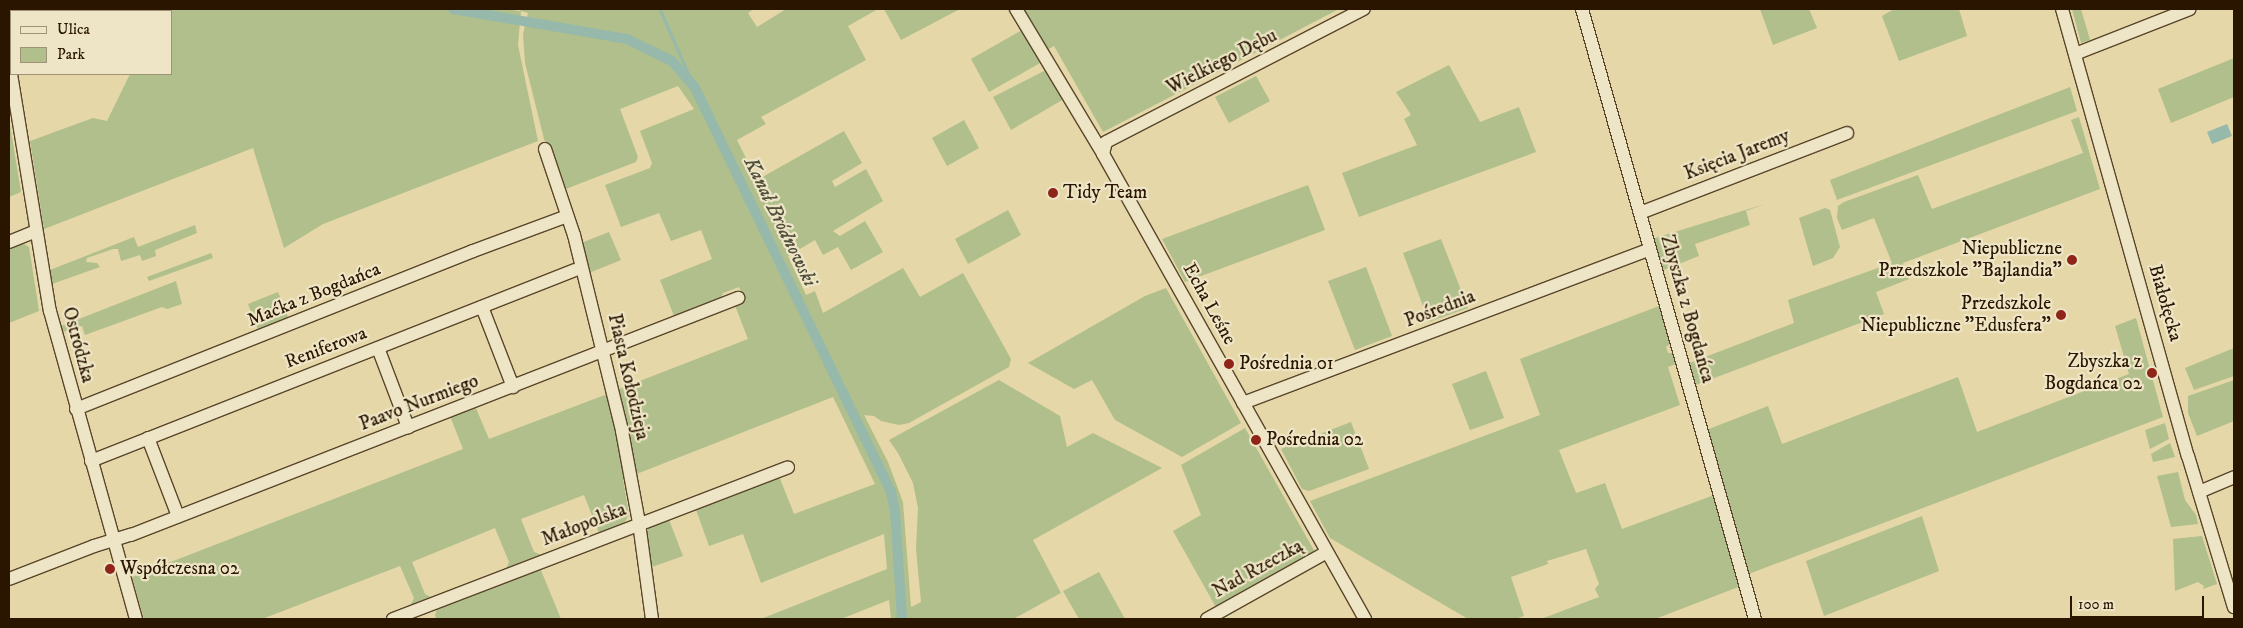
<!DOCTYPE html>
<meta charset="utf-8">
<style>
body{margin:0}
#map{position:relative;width:2243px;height:628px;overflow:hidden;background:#e5d7a8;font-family:"IM FELL DW Pica",serif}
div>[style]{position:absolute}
.green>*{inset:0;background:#b0bf8b}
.water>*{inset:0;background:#96b9ac}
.stream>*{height:2.5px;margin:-1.25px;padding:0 1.25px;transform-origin:1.25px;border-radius:1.25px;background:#96b9ac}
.canal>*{height:10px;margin:-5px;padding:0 5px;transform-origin:5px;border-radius:5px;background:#96b9ac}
.roads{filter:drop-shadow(1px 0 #59462a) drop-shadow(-1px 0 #59462a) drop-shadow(0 1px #59462a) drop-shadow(0 -1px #59462a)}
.minor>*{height:12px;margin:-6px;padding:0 6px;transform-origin:6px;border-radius:6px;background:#eee5c6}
.dots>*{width:14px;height:14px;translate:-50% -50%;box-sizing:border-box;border:2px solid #eee5c6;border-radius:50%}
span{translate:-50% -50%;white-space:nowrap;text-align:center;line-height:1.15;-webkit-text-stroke:4.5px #eee5c6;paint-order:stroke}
.street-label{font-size:19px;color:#2a1600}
.poi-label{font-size:19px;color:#2a1600}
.left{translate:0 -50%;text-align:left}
.right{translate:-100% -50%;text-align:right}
.water-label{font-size:20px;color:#504f3c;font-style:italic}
.frame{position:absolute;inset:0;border:10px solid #2a1600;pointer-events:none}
.legend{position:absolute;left:10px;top:10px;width:162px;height:65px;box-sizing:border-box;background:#eee5c6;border:1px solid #a09277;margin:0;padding:6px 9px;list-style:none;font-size:15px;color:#2a1600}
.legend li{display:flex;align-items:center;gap:10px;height:25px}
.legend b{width:25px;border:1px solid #a09277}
.scale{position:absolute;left:2070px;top:596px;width:134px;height:22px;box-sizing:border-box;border:2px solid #2a1600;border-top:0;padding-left:6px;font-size:15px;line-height:18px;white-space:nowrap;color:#2a1600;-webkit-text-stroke:4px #eee5c6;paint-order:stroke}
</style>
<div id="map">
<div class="green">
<i style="clip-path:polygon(127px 9px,506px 9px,520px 11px,521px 9px,754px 9px,748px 13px,757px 27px,786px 9px,878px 9px,848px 26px,866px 60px,761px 117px,766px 124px,737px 140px,757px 180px,844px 131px,862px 163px,832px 181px,835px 187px,866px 169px,883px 201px,833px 231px,840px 236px,865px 221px,883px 252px,851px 270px,838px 247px,823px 255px,815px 240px,788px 256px,806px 295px,815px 291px,823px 313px,903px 268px,920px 297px,963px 273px,1011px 359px,1009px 367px,909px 423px,899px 425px,881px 421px,874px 416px,864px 415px,888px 462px,903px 502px,911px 607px,921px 602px,916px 549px,918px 508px,913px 483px,898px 453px,889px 440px,999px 380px,1060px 416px,1067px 447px,1093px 433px,1162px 468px,1033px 540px,1061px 593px,1013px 619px,891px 619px,889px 600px,841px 619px,761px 619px,887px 569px,884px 534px,761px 583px,743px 534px,709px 546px,695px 507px,779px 476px,794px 514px,875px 484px,833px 397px,634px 475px,614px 391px,748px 339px,734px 303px,744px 299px,739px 287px,723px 293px,721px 298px,674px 316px,660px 280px,712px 259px,701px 230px,671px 241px,659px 213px,621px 227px,605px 185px,650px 168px,652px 163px,640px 131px,694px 109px,678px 86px,620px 109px,638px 157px,636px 162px,563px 190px,544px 139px,525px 63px,523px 34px,528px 13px,521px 11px,518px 45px,538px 141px,323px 224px,284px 248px,253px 148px,44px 229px,30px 141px,93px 118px,107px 121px,130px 74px,171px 74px,171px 11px,127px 11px)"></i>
<i style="clip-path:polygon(884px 9px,960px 9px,901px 40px)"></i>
<i style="clip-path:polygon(1021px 9px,1339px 9px,1103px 132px,1054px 46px,1045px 51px)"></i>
<i style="clip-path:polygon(1760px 9px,1809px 9px,1817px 28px,1773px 45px)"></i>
<i style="clip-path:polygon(1894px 9px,1959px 9px,1967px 36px,1899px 61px,1882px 16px)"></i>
<i style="clip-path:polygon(2072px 9px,2081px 9px,2090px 40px,2081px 43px)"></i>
<i style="clip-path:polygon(1022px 30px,1040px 63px,989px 92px,971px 59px)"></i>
<i style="clip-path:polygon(2234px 58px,2234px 97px,2171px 123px,2158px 89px)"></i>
<i style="clip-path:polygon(1449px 65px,1480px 122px,1519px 107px,1536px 152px,1359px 217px,1342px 173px,1417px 145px,1404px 119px,1411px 115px,1396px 92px)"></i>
<i style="clip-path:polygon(1044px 71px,1049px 73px,1064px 99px,1011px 130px,993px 97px)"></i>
<i style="clip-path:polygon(1256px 76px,1270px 101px,1229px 123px,1215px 97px)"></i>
<i style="clip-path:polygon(2070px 87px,2077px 111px,1837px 200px,1830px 180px)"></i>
<i style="clip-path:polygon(2079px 117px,2100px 189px,1903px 263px,1909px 279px,1876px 292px,1884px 314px,1693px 386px,1687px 364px,1794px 323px,1788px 300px,1892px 263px,1874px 218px,1842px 230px,1837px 218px,1838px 206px,1844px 202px,1918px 175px,1932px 209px,2083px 153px,2071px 120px)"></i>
<i style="clip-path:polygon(9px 119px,21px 192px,9px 197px)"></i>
<i style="clip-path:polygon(964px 120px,979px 148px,947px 166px,932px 138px)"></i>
<i style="clip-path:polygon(1308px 185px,1325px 230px,1185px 282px,1162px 239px)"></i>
<i style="clip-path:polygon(1765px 204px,1746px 211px,1750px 225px,1695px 244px,1699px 256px,1661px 271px,1652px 239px)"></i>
<i style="clip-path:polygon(1825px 208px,1830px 210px,1840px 247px,1833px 258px,1813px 266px,1799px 218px)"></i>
<i style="clip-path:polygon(1008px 210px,1021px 235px,968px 264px,955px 239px)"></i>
<i style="clip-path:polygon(195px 225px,197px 233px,155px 250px,156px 256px,142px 261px,140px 255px,121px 261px,118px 249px,113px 249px,87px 258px,86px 262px,97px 263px,100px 267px,52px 284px,50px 270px,134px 237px,138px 247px)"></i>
<i style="clip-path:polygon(609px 232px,621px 260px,589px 273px,581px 243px)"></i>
<i style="clip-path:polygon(1441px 239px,1468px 308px,1429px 322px,1403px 253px)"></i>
<i style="clip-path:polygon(19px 241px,29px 247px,39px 311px,9px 323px,9px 245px)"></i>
<i style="clip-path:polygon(211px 253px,213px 258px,149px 281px,147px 277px)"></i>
<i style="clip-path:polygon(1366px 267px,1392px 336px,1355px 350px,1328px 281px)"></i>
<i style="clip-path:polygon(176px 281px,182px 304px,167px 309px,162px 307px,85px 335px,82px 326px,63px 332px,61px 326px)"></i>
<i style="clip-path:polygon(1166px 288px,1241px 423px,1182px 457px,1115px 420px,1092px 380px,1074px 389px,1028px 363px,1145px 296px)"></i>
<i style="clip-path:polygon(278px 292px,288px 317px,258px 330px,248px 304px)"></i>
<i style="clip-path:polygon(1659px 306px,1670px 344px,1666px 347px,1668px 353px,1672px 353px,1676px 364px,1668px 367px,1680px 405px,1559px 450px,1576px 493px,1605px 483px,1622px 529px,1717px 494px,1741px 586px,1655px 619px,1541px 619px,1599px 597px,1595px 589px,1599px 584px,1586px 549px,1547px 561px,1548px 564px,1511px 577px,1524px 616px,1515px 619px,1468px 619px,1330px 538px,1310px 501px,1540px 415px,1520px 359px)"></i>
<i style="clip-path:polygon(2136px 318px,2163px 417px,1746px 575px,1707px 431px,1709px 429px,1768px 406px,1782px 444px,1958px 377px,1977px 432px,2129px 374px,2115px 326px)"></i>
<i style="clip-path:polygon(2234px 348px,2234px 376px,2194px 390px,2185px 368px)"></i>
<i style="clip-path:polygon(1486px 371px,1504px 418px,1470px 430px,1452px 384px)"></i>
<i style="clip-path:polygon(2234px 380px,2234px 421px,2197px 436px,2188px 413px,2188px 396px)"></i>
<i style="clip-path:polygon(610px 393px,627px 477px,623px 479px,629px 515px,624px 523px,599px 533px,584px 495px,521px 519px,534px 552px,542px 555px,506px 569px,509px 562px,495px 528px,412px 562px,425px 594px,432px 598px,410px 606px,414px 598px,400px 566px,262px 619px,144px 619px,132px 577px,463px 449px,450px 416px,475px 406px,489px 439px)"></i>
<i style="clip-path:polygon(1351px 422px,1369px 469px,1309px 491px,1302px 489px,1281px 449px)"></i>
<i style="clip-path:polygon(2165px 423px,2169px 439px,2150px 449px,2145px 430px)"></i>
<i style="clip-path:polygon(1245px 428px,1316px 554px,1217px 609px,1173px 531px,1201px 515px,1181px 465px)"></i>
<i style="clip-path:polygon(2170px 443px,2175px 457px,2153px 462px,2151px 454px)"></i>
<i style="clip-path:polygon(2178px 472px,2185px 500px,2196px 515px,2198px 524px,2171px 527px,2157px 476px)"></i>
<i style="clip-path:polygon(1922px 516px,1939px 571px,1824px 616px,1806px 561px)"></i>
<i style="clip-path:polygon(668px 517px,683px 556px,652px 567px,646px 533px,652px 523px)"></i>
<i style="clip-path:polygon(2202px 536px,2217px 584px,2203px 589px,2204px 586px,2198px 582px,2175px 591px,2173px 539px)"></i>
<i style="clip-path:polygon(540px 568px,561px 619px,436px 619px,435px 615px,438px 607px)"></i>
<i style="clip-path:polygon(1099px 572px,1125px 619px,1079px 619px,1063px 591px)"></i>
</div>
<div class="water">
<i style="clip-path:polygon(2227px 124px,2232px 136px,2212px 144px,2207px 132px)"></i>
</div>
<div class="stream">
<i style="left:660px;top:9px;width:84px;rotate:66.2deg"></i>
</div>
<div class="canal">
<i style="left:453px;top:9px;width:177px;rotate:9.8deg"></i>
<i style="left:627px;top:39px;width:50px;rotate:26.1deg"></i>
<i style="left:672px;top:61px;width:33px;rotate:49deg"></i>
<i style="left:694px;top:86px;width:451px;rotate:64.1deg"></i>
<i style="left:891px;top:492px;width:19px;rotate:78deg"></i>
<i style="left:895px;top:511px;width:108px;rotate:86.3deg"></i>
</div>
<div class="roads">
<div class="minor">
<i style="left:1016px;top:9px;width:169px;rotate:59deg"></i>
<i style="left:1103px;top:154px;width:534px;rotate:60.6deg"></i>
<i style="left:1582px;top:9px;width:634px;rotate:74.17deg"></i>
<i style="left:2062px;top:9px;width:464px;rotate:74.3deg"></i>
<i style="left:2188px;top:456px;width:158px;rotate:73.1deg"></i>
<i style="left:2075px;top:54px;width:123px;rotate:-21.4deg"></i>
<i style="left:9px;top:58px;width:16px;rotate:83deg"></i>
<i style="left:11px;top:74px;width:240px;rotate:80.7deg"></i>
<i style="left:50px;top:311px;width:320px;rotate:74.4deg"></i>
<i style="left:545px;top:149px;width:91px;rotate:71.4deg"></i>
<i style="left:574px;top:235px;width:202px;rotate:76.2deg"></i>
<i style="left:622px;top:431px;width:94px;rotate:79.5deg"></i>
<i style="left:639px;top:523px;width:97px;rotate:82.3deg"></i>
<i style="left:1103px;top:154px;width:12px;rotate:-76deg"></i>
<i style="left:1106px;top:142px;width:290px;rotate:-27.3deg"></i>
<i style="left:1640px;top:213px;width:222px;rotate:-21.1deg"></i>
<i style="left:9px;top:242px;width:29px;rotate:-22deg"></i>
<i style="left:482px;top:307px;width:86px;rotate:68.8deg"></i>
<i style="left:378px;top:348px;width:85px;rotate:69.2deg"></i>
<i style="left:1243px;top:403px;width:435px;rotate:-20.7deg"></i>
<i style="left:76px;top:409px;width:427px;rotate:-21.7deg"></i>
<i style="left:473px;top:251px;width:100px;rotate:-20.4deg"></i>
<i style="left:148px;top:438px;width:84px;rotate:69deg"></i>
<i style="left:91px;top:461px;width:520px;rotate:-21.54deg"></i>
<i style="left:2199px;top:492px;width:38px;rotate:-23deg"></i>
<i style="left:9px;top:579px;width:91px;rotate:-21.2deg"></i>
<i style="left:94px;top:546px;width:39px;rotate:-17deg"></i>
<i style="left:131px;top:535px;width:652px;rotate:-21.33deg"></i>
<i style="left:393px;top:619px;width:423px;rotate:-21deg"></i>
<i style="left:1207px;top:619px;width:137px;rotate:-29.2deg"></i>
</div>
</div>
<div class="dots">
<i style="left:1053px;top:193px;background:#8f2418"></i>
<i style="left:2072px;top:260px;background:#8f2418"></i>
<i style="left:2061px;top:315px;background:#8f2418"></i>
<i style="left:1229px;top:364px;background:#8f2418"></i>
<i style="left:2152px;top:373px;background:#8f2418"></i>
<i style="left:1256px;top:440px;background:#8f2418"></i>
<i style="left:110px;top:569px;background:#8f2418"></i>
</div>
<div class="street-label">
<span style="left:1222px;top:62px;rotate:-27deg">Wielkiego Dębu</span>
<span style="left:1737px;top:155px;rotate:-21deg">Księcia Jaremy</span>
<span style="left:314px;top:295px;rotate:-22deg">Maćka z Bogdańca</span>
<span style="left:2165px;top:303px;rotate:74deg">Białołęcka</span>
<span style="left:1209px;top:304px;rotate:61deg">Echa Leśne</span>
<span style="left:1440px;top:309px;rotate:-21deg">Pośrednia</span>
<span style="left:1687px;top:309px;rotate:74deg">Zbyszka z Bogdańca</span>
<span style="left:78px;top:345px;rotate:75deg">Ostródzka</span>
<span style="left:326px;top:348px;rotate:-21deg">Reniferowa</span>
<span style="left:628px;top:377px;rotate:77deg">Piasta Kołodzieja</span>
<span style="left:419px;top:403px;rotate:-21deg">Paavo Nurmiego</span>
<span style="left:584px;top:525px;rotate:-21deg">Małopolska</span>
<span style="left:1258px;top:569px;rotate:-29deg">Nad Rzeczką</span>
</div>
<div class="poi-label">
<span class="left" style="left:1063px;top:193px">Tidy Team</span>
<span class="right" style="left:2062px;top:260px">Niepubliczne<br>Przedszkole "Bajlandia"</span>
<span class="right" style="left:2051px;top:315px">Przedszkole<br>Niepubliczne "Edusfera"</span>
<span class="right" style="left:2142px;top:373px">Zbyszka z<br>Bogdańca 02</span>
<span class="left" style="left:1239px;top:364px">Pośrednia 01</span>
<span class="left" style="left:1266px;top:440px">Pośrednia 02</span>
<span class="left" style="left:120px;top:569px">Współczesna 02</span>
</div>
<div class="water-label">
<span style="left:780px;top:222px;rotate:64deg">Kanał Bródnowski</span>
</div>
<div class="frame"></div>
<ul class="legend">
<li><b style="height:6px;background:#eee5c6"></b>Ulica</li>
<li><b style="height:14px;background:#b0bf8b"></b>Park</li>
</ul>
<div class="scale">100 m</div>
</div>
